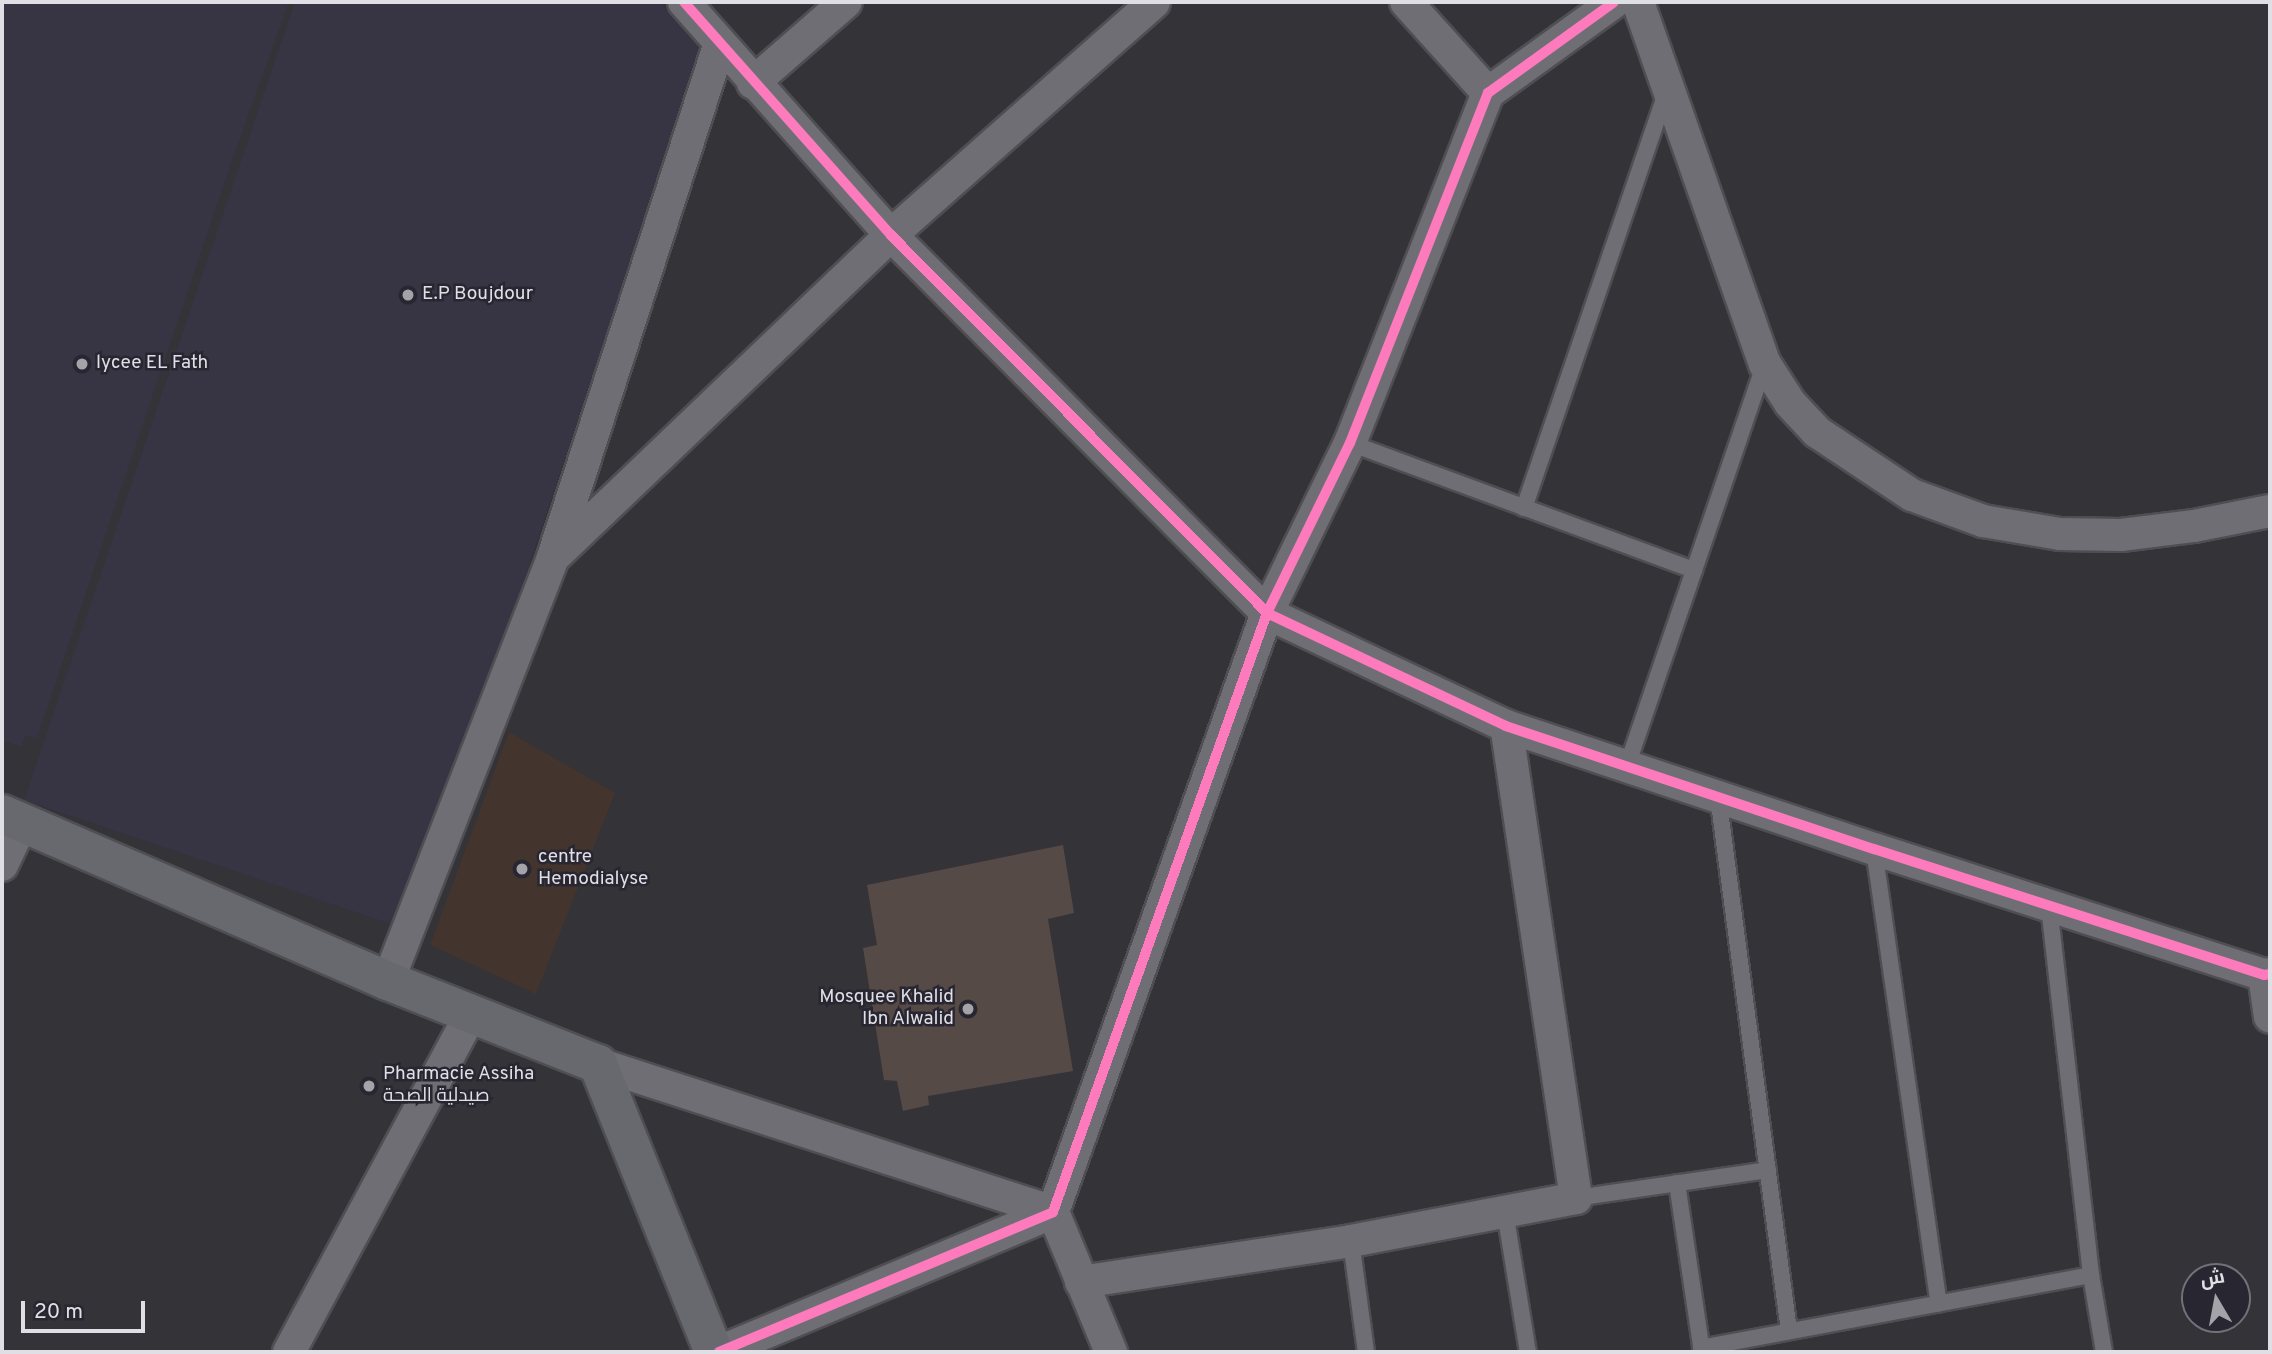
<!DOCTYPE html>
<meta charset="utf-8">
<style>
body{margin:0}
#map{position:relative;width:2272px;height:1354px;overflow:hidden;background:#333338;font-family:Overpass,Cairo,sans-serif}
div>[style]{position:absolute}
.built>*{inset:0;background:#373544}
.medical>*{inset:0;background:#43352d}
.building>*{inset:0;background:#564a47}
.roads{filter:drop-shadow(2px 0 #4f4f53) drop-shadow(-2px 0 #4f4f53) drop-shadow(0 2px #4f4f53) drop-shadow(0 -2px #4f4f53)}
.lane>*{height:16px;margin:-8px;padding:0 8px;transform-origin:8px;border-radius:8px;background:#6f6e74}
.street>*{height:32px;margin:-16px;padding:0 16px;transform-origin:16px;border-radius:16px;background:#6f6e74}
.secondary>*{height:38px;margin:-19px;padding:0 19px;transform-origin:19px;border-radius:19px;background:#67696f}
.cycleway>*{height:10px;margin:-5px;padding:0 5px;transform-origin:5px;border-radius:5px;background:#fd7abc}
.dots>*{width:19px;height:19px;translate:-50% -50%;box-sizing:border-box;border:4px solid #282631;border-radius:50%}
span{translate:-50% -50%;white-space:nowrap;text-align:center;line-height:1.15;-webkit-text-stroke:5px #282631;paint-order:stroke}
.poi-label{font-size:19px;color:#e0dfe6}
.left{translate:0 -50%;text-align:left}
.right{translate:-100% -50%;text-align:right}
.frame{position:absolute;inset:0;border:4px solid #e0dfe6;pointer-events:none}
.north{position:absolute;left:2181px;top:1263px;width:70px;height:70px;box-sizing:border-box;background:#282631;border:2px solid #727079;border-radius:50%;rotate:350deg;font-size:19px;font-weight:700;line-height:28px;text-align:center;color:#e0dfe6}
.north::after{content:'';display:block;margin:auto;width:24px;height:32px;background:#a3a3a9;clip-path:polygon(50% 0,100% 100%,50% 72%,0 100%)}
.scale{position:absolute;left:21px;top:1301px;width:124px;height:32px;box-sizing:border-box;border:4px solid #e0dfe6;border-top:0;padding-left:9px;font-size:21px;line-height:24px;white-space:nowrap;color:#e0dfe6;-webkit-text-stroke:5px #282631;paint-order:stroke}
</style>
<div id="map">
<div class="built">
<i style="clip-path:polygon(2px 2px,289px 2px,231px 163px,37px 738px,26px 735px,21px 747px,2px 740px)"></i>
<i style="clip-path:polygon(295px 2px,659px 2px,704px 47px,406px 929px,24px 800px)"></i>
</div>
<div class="medical">
<i style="clip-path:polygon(509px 732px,615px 793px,536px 994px,430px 945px)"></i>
</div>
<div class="building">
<i style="clip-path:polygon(1063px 845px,1074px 913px,1048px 919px,1073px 1071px,928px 1096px,929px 1105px,903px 1111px,897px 1081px,884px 1080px,863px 948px,877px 945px,867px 885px)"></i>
</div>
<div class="roads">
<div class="lane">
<i style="left:1350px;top:443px;width:367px;rotate:20.3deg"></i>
<i style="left:1524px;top:508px;width:439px;rotate:-71.1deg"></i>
<i style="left:1627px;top:766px;width:425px;rotate:-71.1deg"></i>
<i style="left:1718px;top:796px;width:540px;rotate:82.44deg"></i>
<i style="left:1874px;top:849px;width:459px;rotate:81.9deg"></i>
<i style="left:2049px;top:906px;width:371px;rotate:83.5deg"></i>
<i style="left:2091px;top:1275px;width:78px;rotate:80.4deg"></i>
<i style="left:1677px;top:1183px;width:171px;rotate:81.6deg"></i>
<i style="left:1576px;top:1198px;width:194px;rotate:-8.3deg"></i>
<i style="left:1505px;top:1212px;width:142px;rotate:80.7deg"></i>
<i style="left:1351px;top:1241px;width:112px;rotate:82.3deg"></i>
<i style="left:1701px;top:1348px;width:397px;rotate:-10.6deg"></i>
</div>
<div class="street">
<i style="left:684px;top:2px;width:312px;rotate:48.4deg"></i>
<i style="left:891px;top:235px;width:533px;rotate:45.15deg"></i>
<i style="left:1267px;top:613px;width:264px;rotate:25.3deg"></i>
<i style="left:1506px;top:726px;width:388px;rotate:18.5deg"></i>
<i style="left:1874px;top:849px;width:410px;rotate:17.9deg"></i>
<i style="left:2264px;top:975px;width:6px;rotate:-9deg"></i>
<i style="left:1406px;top:2px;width:122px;rotate:48deg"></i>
<i style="left:1638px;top:2px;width:384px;rotate:70.7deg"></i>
<i style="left:1765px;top:364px;width:46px;rotate:57.3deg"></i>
<i style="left:1790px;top:403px;width:40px;rotate:47deg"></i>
<i style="left:1817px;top:432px;width:114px;rotate:33.6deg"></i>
<i style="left:1912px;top:495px;width:76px;rotate:20.1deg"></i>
<i style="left:1983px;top:521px;width:78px;rotate:9.6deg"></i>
<i style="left:2060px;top:534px;width:61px;rotate:0.9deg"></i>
<i style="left:2121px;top:535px;width:74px;rotate:-7deg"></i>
<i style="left:2194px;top:526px;width:77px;rotate:-11.2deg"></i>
<i style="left:753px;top:83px;width:123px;rotate:-41.1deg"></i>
<i style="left:557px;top:554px;width:462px;rotate:-43.7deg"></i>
<i style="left:891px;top:235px;width:351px;rotate:-41.5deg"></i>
<i style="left:2px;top:865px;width:47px;rotate:-64.5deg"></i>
<i style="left:2264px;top:975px;width:42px;rotate:81.9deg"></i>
<i style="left:388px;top:981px;width:455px;rotate:-68.7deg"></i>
<i style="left:553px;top:557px;width:540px;rotate:-72deg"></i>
<i style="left:598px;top:1064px;width:478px;rotate:18deg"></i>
<i style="left:1053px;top:1212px;width:152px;rotate:67.5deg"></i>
<i style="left:1081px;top:1282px;width:273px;rotate:-8.6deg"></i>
<i style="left:1351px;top:1241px;width:229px;rotate:-10.8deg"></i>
<i style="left:1576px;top:1198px;width:477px;rotate:-98.4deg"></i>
<i style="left:289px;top:1352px;width:382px;rotate:-61.7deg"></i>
<i style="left:719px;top:1352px;width:362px;rotate:-22.7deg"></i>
<i style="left:1053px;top:1212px;width:636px;rotate:-70.34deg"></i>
<i style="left:1267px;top:613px;width:189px;rotate:-64deg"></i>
<i style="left:1350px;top:443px;width:376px;rotate:-68.5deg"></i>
<i style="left:1488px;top:93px;width:155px;rotate:-35.8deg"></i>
</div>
<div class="secondary">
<i style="left:2px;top:814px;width:421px;rotate:23.4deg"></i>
<i style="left:388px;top:981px;width:226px;rotate:21.6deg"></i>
<i style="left:598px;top:1064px;width:310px;rotate:68.1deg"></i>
</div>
</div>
<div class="cycleway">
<i style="left:684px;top:2px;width:312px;rotate:48.4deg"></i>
<i style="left:891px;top:235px;width:533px;rotate:45.15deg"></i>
<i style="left:1267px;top:613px;width:264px;rotate:25.3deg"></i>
<i style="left:1506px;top:726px;width:388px;rotate:18.5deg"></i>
<i style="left:1874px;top:849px;width:410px;rotate:17.9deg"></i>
<i style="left:2264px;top:975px;width:6px;rotate:-9deg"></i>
<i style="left:719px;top:1352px;width:362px;rotate:-22.7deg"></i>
<i style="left:1053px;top:1212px;width:636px;rotate:-70.34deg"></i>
<i style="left:1267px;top:613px;width:189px;rotate:-64deg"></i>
<i style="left:1350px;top:443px;width:376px;rotate:-68.5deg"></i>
<i style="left:1488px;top:93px;width:155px;rotate:-35.8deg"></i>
</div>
<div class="dots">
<i style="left:408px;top:295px;background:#a3a3a9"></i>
<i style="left:82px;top:364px;background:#a3a3a9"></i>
<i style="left:522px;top:869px;background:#a3a3a9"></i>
<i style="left:968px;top:1009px;background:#a3a3a9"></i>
<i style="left:369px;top:1086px;background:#a3a3a9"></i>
</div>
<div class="poi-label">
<span class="left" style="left:422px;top:295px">E.P Boujdour</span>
<span class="left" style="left:96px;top:364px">lycee EL Fath</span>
<span class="left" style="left:538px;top:869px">centre<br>Hemodialyse</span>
<span class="right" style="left:954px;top:1009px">Mosquee Khalid<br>Ibn Alwalid</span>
<span class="left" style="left:383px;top:1086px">Pharmacie Assiha<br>صيدلية الصحة</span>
</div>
<div class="frame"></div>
<div class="north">ش</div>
<div class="scale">20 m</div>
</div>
